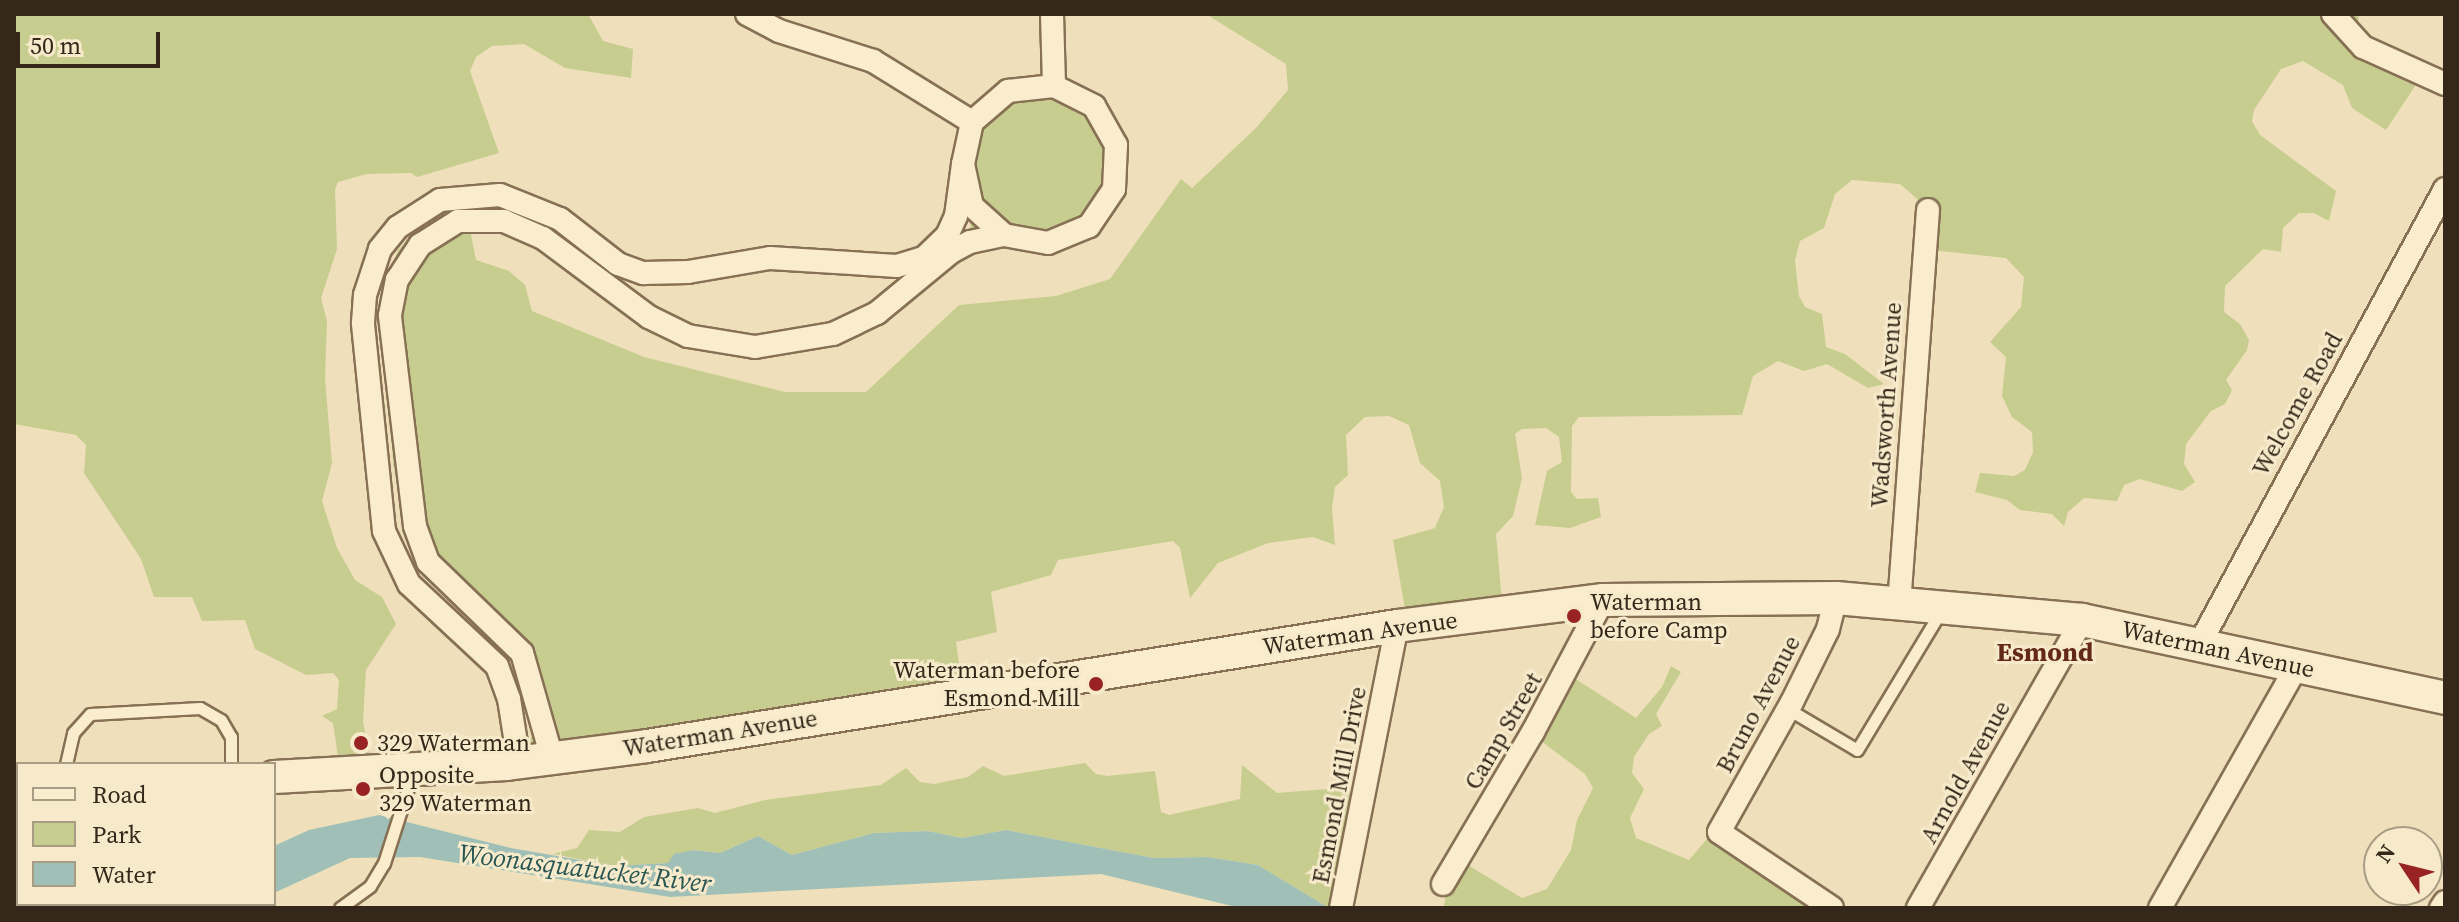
<!DOCTYPE html>
<style>
body{margin:0}
#map{position:relative;width:2459px;height:922px;overflow:hidden;background:#efe0bb;font-family:"Source Serif 4",serif}
div>[style]{position:absolute}
.green>*{inset:0;background:#c6cd8f}
.water>*{inset:0;background:#a0c0b7}
.roads{filter:drop-shadow(2px 0 #877054) drop-shadow(-2px 0 #877054) drop-shadow(0 2px #877054) drop-shadow(0 -2px #877054)}
.lane>*{height:11px;margin:-5.5px;padding:0 5.5px;transform-origin:5.5px;border-radius:5.5px;background:#faedce}
.street>*{height:22px;margin:-11px;padding:0 11px;transform-origin:11px;border-radius:11px;background:#faedce}
.secondary>*{height:32px;margin:-16px;padding:0 16px;transform-origin:16px;border-radius:16px;background:#faedce}
.dots>*{width:22px;height:22px;translate:-50% -50%;box-sizing:border-box;border:4px solid #f7eacb;border-radius:50%}
span{translate:-50% -50%;white-space:nowrap;text-align:center;line-height:1.15;-webkit-text-stroke:6px #f7eacb;paint-order:stroke}
.street-label{font-size:24px;color:#35281a}
.poi-label{font-size:24px;color:#35281a}
.left{translate:0 -50%;text-align:left}
.right{translate:-100% -50%;text-align:right}
.neighbourhood-label{font-size:26px;color:#642818;font-weight:700}
.water-label{font-size:26px;color:#285653;font-style:italic}
.frame{position:absolute;inset:0;border:16px solid #35281a;pointer-events:none}
.legend{position:absolute;left:16px;top:762px;width:260px;height:144px;box-sizing:border-box;background:#f7eacb;border:2px solid #a99c84;margin:0;padding:10px 14px;list-style:none;font-size:24px;color:#35281a}
.legend li{display:flex;align-items:center;gap:16px;height:40px}
.legend b{width:40px;border:2px solid #a99c84}
.north{position:absolute;left:2363px;top:826px;width:80px;height:80px;box-sizing:border-box;background:#f7eacb;border:2px solid #a99c84;border-radius:50%;rotate:305deg;font-size:22px;font-weight:700;line-height:32px;text-align:center;color:#35281a}
.north::after{content:'';display:block;margin:auto;width:28px;height:36px;background:#922;clip-path:polygon(50% 0,100% 100%,50% 72%,0 100%)}
.scale{position:absolute;left:16px;top:32px;width:144px;height:36px;box-sizing:border-box;border:4px solid #35281a;border-top:0;padding-left:10px;font-size:24px;line-height:28px;white-space:nowrap;color:#35281a;-webkit-text-stroke:6px #f7eacb;paint-order:stroke}
</style>
<div id="map">
<div class="green">
<i style="clip-path:polygon(14px 14px,588px 14px,603px 41px,633px 49px,631px 78px,565px 68px,524px 44px,492px 46px,476px 57px,470px 71px,499px 153px,417px 177px,411px 173px,367px 174px,338px 182px,335px 189px,337px 249px,321px 298px,327px 321px,325px 378px,332px 463px,322px 501px,337px 548px,355px 580px,382px 597px,396px 624px,366px 670px,363px 721px,372px 768px,340px 770px,333px 723px,322px 716px,337px 709px,339px 680px,333px 673px,306px 675px,255px 649px,245px 620px,202px 621px,192px 597px,154px 597px,141px 559px,84px 473px,86px 445px,76px 435px,14px 424px)"></i>
<i style="clip-path:polygon(1206px 14px,2359px 14px,2356px 39px,2419px 80px,2386px 130px,2352px 108px,2343px 85px,2303px 61px,2281px 69px,2254px 110px,2252px 121px,2260px 135px,2336px 191px,2329px 221px,2314px 213px,2299px 213px,2283px 228px,2281px 252px,2263px 249px,2225px 286px,2224px 312px,2240px 324px,2249px 340px,2247px 350px,2226px 380px,2232px 390px,2225px 404px,2211px 411px,2186px 444px,2184px 464px,2195px 482px,2182px 491px,2140px 479px,2124px 485px,2117px 501px,2084px 498px,2068px 512px,2064px 526px,2052px 514px,2020px 510px,2007px 500px,1975px 492px,1980px 473px,2014px 476px,2025px 470px,2033px 452px,2032px 432px,2012px 417px,2002px 396px,2006px 357px,1990px 342px,2021px 307px,2024px 277px,2006px 258px,1931px 250px,1931px 211px,1900px 184px,1852px 180px,1835px 194px,1824px 228px,1800px 241px,1795px 260px,1799px 296px,1805px 307px,1822px 314px,1826px 347px,1845px 354px,1884px 384px,1868px 388px,1827px 364px,1804px 371px,1778px 361px,1753px 376px,1742px 415px,1579px 417px,1572px 426px,1571px 492px,1577px 499px,1598px 498px,1601px 517px,1570px 528px,1535px 525px,1547px 471px,1562px 462px,1559px 437px,1546px 428px,1522px 429px,1515px 434px,1522px 478px,1513px 516px,1496px 534px,1502px 602px,1407px 621px,1393px 540px,1435px 528px,1444px 507px,1440px 481px,1420px 463px,1409px 425px,1389px 416px,1365px 417px,1346px 435px,1348px 475px,1335px 487px,1332px 508px,1335px 545px,1313px 537px,1268px 543px,1218px 563px,1190px 598px,1180px 548px,1173px 541px,1058px 560px,1051px 575px,991px 592px,997px 632px,956px 642px,963px 692px,527px 754px,540px 705px,495px 629px,426px 579px,409px 544px,393px 464px,383px 291px,398px 250px,434px 216px,466px 210px,476px 260px,509px 271px,525px 285px,532px 311px,644px 357px,785px 392px,866px 392px,959px 305px,1056px 296px,1110px 279px,1181px 179px,1192px 188px,1255px 129px,1288px 90px,1286px 64px)"></i>
<i style="clip-path:polygon(1036px 80px,1112px 130px,1105px 210px,1054px 248px,971px 240px,968px 156px,976px 110px)"></i>
<i style="clip-path:polygon(1671px 666px,1681px 672px,1656px 714px,1662px 726px,1649px 734px,1634px 757px,1632px 773px,1644px 789px,1630px 818px,1636px 838px,1689px 860px,1712px 833px,1818px 908px,1444px 908px,1447px 884px,1463px 862px,1522px 898px,1547px 889px,1571px 850px,1577px 820px,1593px 788px,1585px 774px,1537px 738px,1574px 678px,1636px 718px,1662px 687px)"></i>
<i style="clip-path:polygon(1085px 763px,1096px 774px,1107px 776px,1155px 771px,1161px 812px,1169px 815px,1240px 799px,1242px 765px,1277px 793px,1328px 789px,1366px 796px,1353px 879px,1360px 881px,1344px 908px,1329px 908px,1258px 865px,1208px 857px,1154px 858px,1006px 830px,962px 838px,928px 831px,874px 833px,792px 855px,758px 836px,720px 853px,694px 850px,668px 863px,615px 866px,553px 854px,577px 848px,589px 830px,620px 832px,644px 817px,698px 808px,715px 813px,765px 800px,881px 785px,906px 768px,920px 782px,934px 784px,968px 777px,983px 766px,1004px 776px)"></i>
<i style="clip-path:polygon(14px 791px,18px 791px,18px 904px,45px 904px,36px 908px,14px 908px)"></i>
</div>
<div class="water">
<i style="clip-path:polygon(379px 815px,511px 848px,615px 866px,668px 863px,674px 854px,694px 850px,720px 853px,758px 836px,792px 855px,874px 833px,928px 831px,962px 838px,1006px 830px,1154px 858px,1208px 857px,1258px 865px,1329px 908px,1240px 908px,1101px 874px,670px 897px,420px 857px,350px 858px,274px 893px,274px 846px,309px 830px)"></i>
<i style="clip-path:polygon(45px 904px,250px 904px,36px 908px)"></i>
</div>
<div class="roads">
<div class="lane">
<i style="left:1788px;top:709px;width:80px;rotate:30.7deg"></i>
<i style="left:1857px;top:750px;width:162px;rotate:-58.9deg"></i>
<i style="left:66px;top:764px;width:32px;rotate:-77deg"></i>
<i style="left:73px;top:733px;width:25px;rotate:-48deg"></i>
<i style="left:90px;top:714px;width:110px;rotate:-3.1deg"></i>
<i style="left:200px;top:708px;width:24px;rotate:30deg"></i>
<i style="left:221px;top:720px;width:20px;rotate:60deg"></i>
<i style="left:231px;top:737px;width:27px;rotate:90deg"></i>
<i style="left:340px;top:908px;width:37px;rotate:-36deg"></i>
<i style="left:370px;top:886px;width:27px;rotate:-59deg"></i>
<i style="left:384px;top:863px;width:96px;rotate:-72.3deg"></i>
</div>
<div class="street">
<i style="left:747px;top:14px;width:36px;rotate:28deg"></i>
<i style="left:779px;top:31px;width:99px;rotate:17.7deg"></i>
<i style="left:873px;top:61px;width:116px;rotate:31.6deg"></i>
<i style="left:1052px;top:14px;width:72px;rotate:88.4deg"></i>
<i style="left:2333px;top:14px;width:45px;rotate:47.7deg"></i>
<i style="left:2363px;top:47px;width:90px;rotate:24.3deg"></i>
<i style="left:1899px;top:605px;width:396px;rotate:-85.8deg"></i>
<i style="left:2199px;top:645px;width:518px;rotate:-61.65deg"></i>
<i style="left:552px;top:758px;width:109px;rotate:-105.9deg"></i>
<i style="left:522px;top:653px;width:131px;rotate:-135.9deg"></i>
<i style="left:428px;top:562px;width:38px;rotate:-110deg"></i>
<i style="left:415px;top:526px;width:212px;rotate:-96.8deg"></i>
<i style="left:390px;top:315px;width:36px;rotate:-79deg"></i>
<i style="left:397px;top:280px;width:42px;rotate:-56.7deg"></i>
<i style="left:420px;top:245px;width:45px;rotate:-32.3deg"></i>
<i style="left:458px;top:221px;width:46px"></i>
<i style="left:504px;top:221px;width:43px;rotate:23.6deg"></i>
<i style="left:543px;top:238px;width:132px;rotate:36.7deg"></i>
<i style="left:649px;top:317px;width:43px;rotate:26deg"></i>
<i style="left:688px;top:336px;width:68px;rotate:9.3deg"></i>
<i style="left:755px;top:347px;width:79px;rotate:-9.5deg"></i>
<i style="left:833px;top:334px;width:49px;rotate:-25.5deg"></i>
<i style="left:877px;top:313px;width:96px;rotate:-39.5deg"></i>
<i style="left:951px;top:252px;width:21px;rotate:-28deg"></i>
<i style="left:970px;top:242px;width:35px;rotate:-12deg"></i>
<i style="left:519px;top:762px;width:64px;rotate:-99deg"></i>
<i style="left:509px;top:699px;width:35px;rotate:-110deg"></i>
<i style="left:497px;top:666px;width:120px;rotate:-137deg"></i>
<i style="left:409px;top:584px;width:59px;rotate:-115.3deg"></i>
<i style="left:384px;top:531px;width:209px;rotate:-95.8deg"></i>
<i style="left:363px;top:323px;width:28px;rotate:-86deg"></i>
<i style="left:365px;top:295px;width:48px;rotate:-71.9deg"></i>
<i style="left:380px;top:249px;width:28px;rotate:-51deg"></i>
<i style="left:398px;top:227px;width:50px;rotate:-32.7deg"></i>
<i style="left:440px;top:200px;width:60px;rotate:-4.8deg"></i>
<i style="left:500px;top:195px;width:65px;rotate:21.8deg"></i>
<i style="left:560px;top:219px;width:73px;rotate:37.8deg"></i>
<i style="left:618px;top:264px;width:27px;rotate:20deg"></i>
<i style="left:643px;top:273px;width:45px;rotate:-1.3deg"></i>
<i style="left:688px;top:272px;width:83px;rotate:-9.7deg"></i>
<i style="left:770px;top:258px;width:127px;rotate:3.6deg"></i>
<i style="left:897px;top:266px;width:28px;rotate:-17deg"></i>
<i style="left:924px;top:258px;width:32px;rotate:-44deg"></i>
<i style="left:947px;top:236px;width:22px;rotate:-66deg"></i>
<i style="left:956px;top:216px;width:52px;rotate:-82.3deg"></i>
<i style="left:963px;top:164px;width:43px;rotate:-77.9deg"></i>
<i style="left:972px;top:122px;width:48px;rotate:-40.7deg"></i>
<i style="left:1008px;top:91px;width:46px;rotate:-6.2deg"></i>
<i style="left:1054px;top:86px;width:45px;rotate:26.6deg"></i>
<i style="left:1094px;top:106px;width:45px;rotate:60.6deg"></i>
<i style="left:1116px;top:145px;width:44px;rotate:92.6deg"></i>
<i style="left:1114px;top:189px;width:45px;rotate:124deg"></i>
<i style="left:1089px;top:226px;width:44px;rotate:157.5deg"></i>
<i style="left:1048px;top:243px;width:45px;rotate:-169.7deg"></i>
<i style="left:1004px;top:235px;width:43px;rotate:-137.8deg"></i>
<i style="left:972px;top:206px;width:43px;rotate:-102.1deg"></i>
<i style="left:1443px;top:884px;width:177px;rotate:-59.4deg"></i>
<i style="left:1533px;top:732px;width:149px;rotate:-62.1deg"></i>
<i style="left:1341px;top:908px;width:288px;rotate:-78.8deg"></i>
<i style="left:1832px;top:908px;width:136px;rotate:-146.1deg"></i>
<i style="left:1719px;top:832px;width:149px;rotate:-60.7deg"></i>
<i style="left:1792px;top:702px;width:81px;rotate:-63.7deg"></i>
<i style="left:1828px;top:629px;width:32px;rotate:-76deg"></i>
<i style="left:1918px;top:908px;width:331px;rotate:-60.3deg"></i>
<i style="left:2160px;top:908px;width:278px;rotate:-60.5deg"></i>
<i style="left:2441px;top:908px;width:7px;rotate:-56deg"></i>
</div>
<div class="secondary">
<i style="left:274px;top:777px;width:233px;rotate:-3.2deg"></i>
<i style="left:507px;top:764px;width:141px;rotate:-7.3deg"></i>
<i style="left:647px;top:746px;width:760px;rotate:-9.09deg"></i>
<i style="left:1397px;top:626px;width:208px;rotate:-7.2deg"></i>
<i style="left:1603px;top:600px;width:233px;rotate:-0.5deg"></i>
<i style="left:1836px;top:598px;width:247px;rotate:5.1deg"></i>
<i style="left:2082px;top:620px;width:371px;rotate:12.1deg"></i>
<i style="left:14px;top:792px;width:4px"></i>
</div>
</div>
<div class="dots">
<i style="left:1574px;top:616px;background:#922"></i>
<i style="left:1096px;top:684px;background:#922"></i>
<i style="left:361px;top:743px;background:#922"></i>
<i style="left:363px;top:789px;background:#922"></i>
</div>
<div class="street-label">
<span style="left:2297px;top:404px;rotate:-61deg">Welcome Road</span>
<span style="left:1886px;top:405px;rotate:-86deg">Wadsworth Avenue</span>
<span style="left:1360px;top:633px;rotate:-8deg">Waterman Avenue</span>
<span style="left:2218px;top:649px;rotate:12deg">Waterman Avenue</span>
<span style="left:1758px;top:704px;rotate:-62deg">Bruno Avenue</span>
<span style="left:1503px;top:731px;rotate:-60deg">Camp Street</span>
<span style="left:720px;top:733px;rotate:-9deg">Waterman Avenue</span>
<span style="left:1965px;top:772px;rotate:-61deg">Arnold Avenue</span>
<span style="left:1339px;top:785px;rotate:-79deg">Esmond Mill Drive</span>
</div>
<div class="poi-label">
<span class="left" style="left:1590px;top:616px">Waterman<br>before Camp</span>
<span class="right" style="left:1080px;top:684px">Waterman before<br>Esmond Mill</span>
<span class="left" style="left:377px;top:743px">329 Waterman</span>
<span class="left" style="left:379px;top:789px">Opposite<br>329 Waterman</span>
</div>
<div class="neighbourhood-label">
<span style="left:2045px;top:653px">Esmond</span>
</div>
<div class="water-label">
<span style="left:585px;top:869px;rotate:7deg">Woonasquatucket River</span>
</div>
<div class="frame"></div>
<ul class="legend">
<li><b style="height:10px;background:#faedce"></b>Road</li>
<li><b style="height:22px;background:#c6cd8f"></b>Park</li>
<li><b style="height:22px;background:#a0c0b7"></b>Water</li>
</ul>
<div class="north">N</div>
<div class="scale">50 m</div>
</div>
